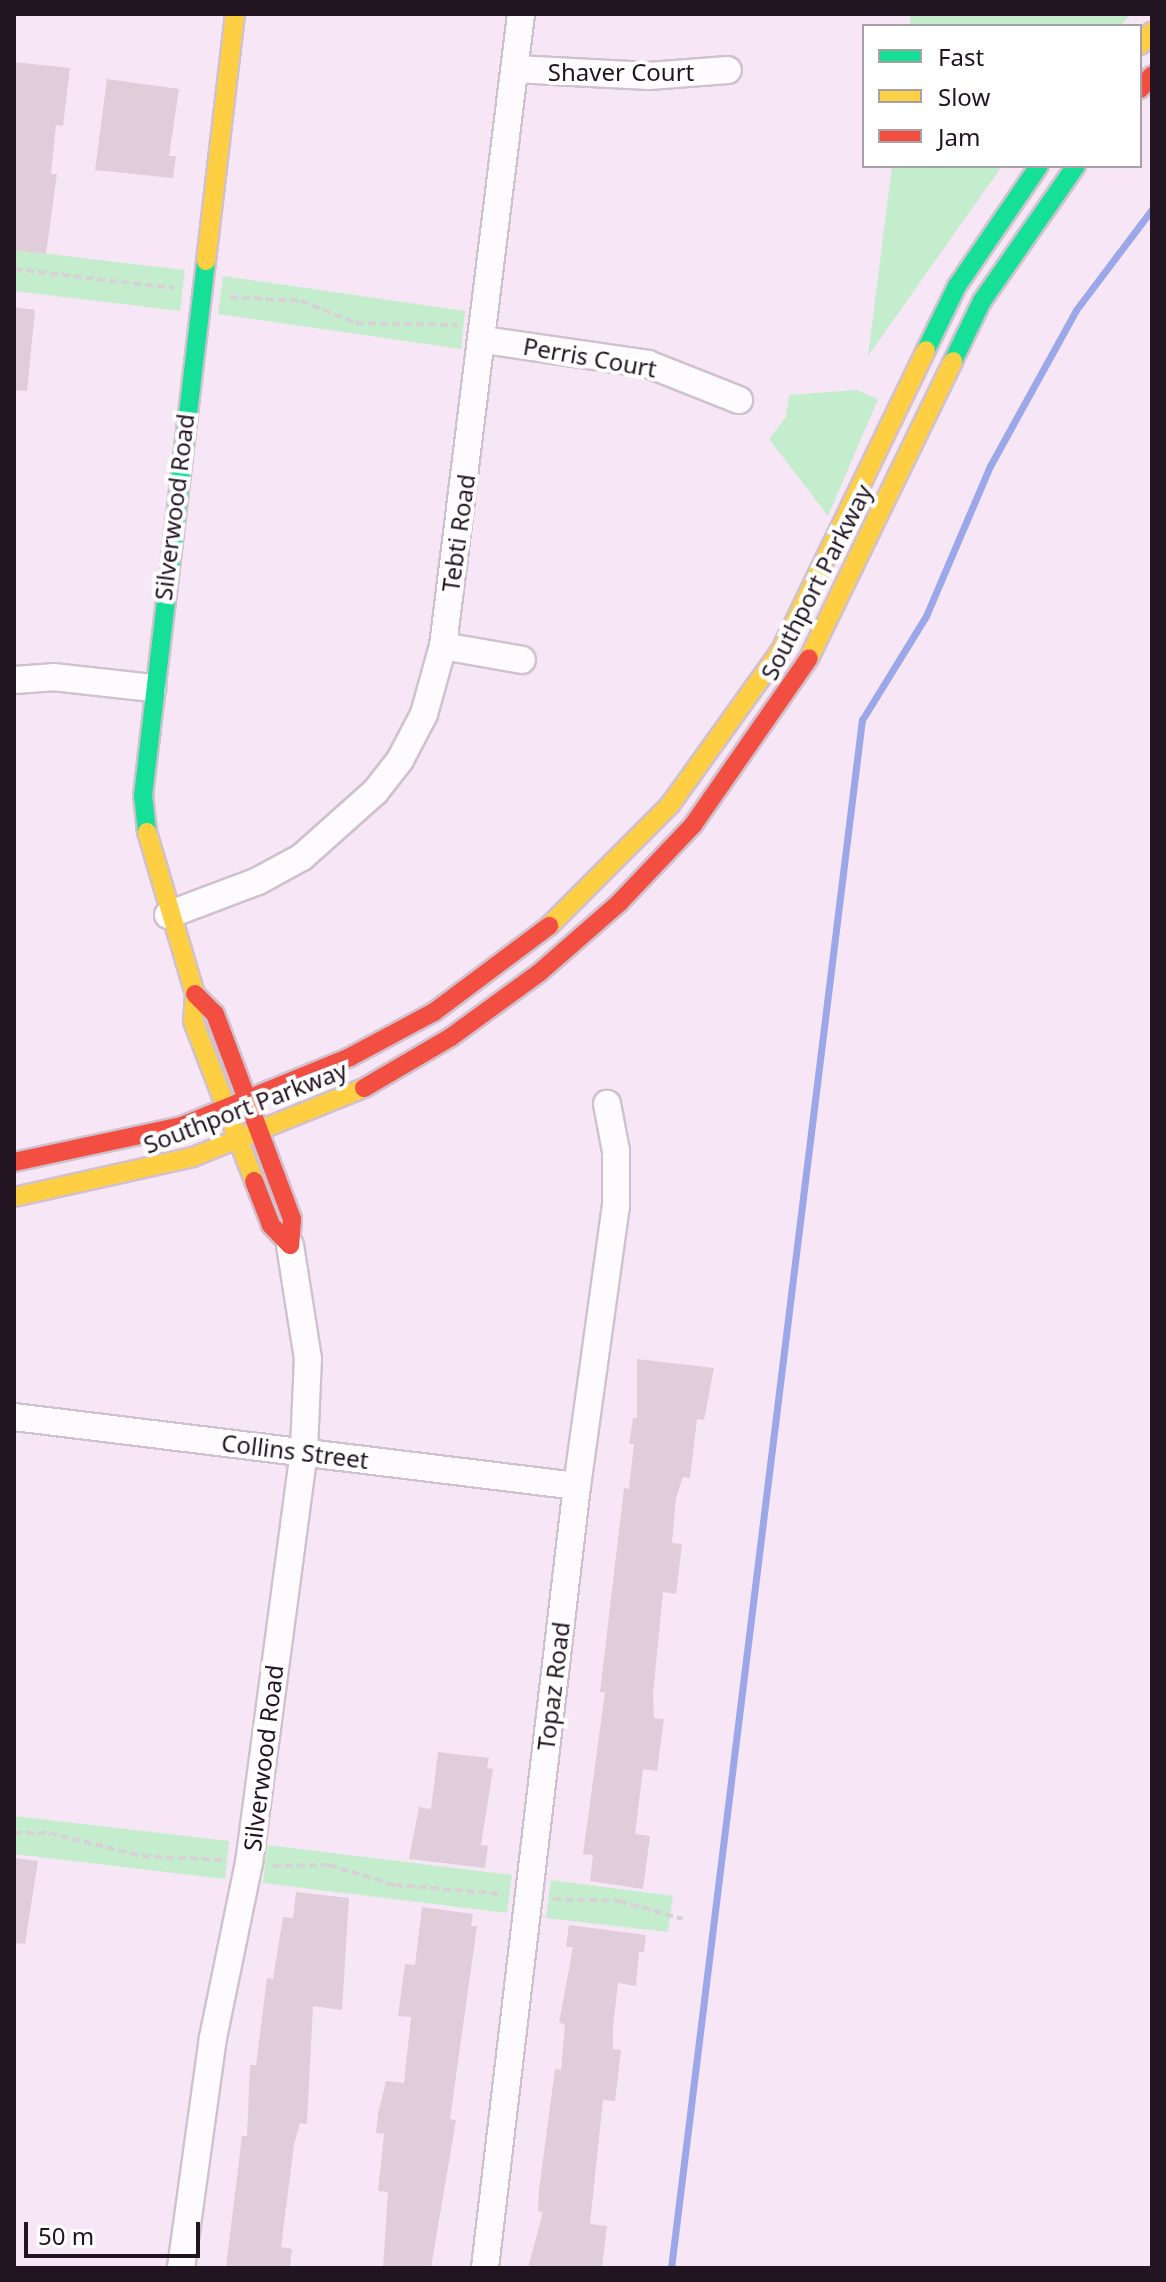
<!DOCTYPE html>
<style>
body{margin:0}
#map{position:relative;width:1166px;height:2282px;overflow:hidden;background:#f7e6f5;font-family:"Noto Sans",sans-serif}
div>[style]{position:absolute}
.green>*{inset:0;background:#c3edcd}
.stream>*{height:7px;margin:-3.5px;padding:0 3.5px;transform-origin:3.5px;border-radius:3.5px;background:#9ba7e8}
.building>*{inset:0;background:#dfced9}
.path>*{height:4px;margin-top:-2px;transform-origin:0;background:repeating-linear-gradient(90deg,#d8d2d6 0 8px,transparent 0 12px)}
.roads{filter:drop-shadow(2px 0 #d0c1ce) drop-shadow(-2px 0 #d0c1ce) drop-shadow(0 2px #d0c1ce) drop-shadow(0 -2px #d0c1ce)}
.street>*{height:26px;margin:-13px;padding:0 13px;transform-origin:13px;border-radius:13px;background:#fefbfe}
.fast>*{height:18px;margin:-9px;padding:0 9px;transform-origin:9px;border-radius:9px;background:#16e098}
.slow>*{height:18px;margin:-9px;padding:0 9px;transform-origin:9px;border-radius:9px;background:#ffcf43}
.jam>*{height:18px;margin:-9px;padding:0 9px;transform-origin:9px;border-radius:9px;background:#f24e42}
span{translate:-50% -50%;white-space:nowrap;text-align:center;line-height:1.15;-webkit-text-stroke:8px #fff;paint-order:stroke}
.street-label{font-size:24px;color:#221420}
.frame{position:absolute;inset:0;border:16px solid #221420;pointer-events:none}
.legend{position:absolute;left:862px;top:24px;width:280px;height:144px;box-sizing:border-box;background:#fff;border:2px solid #a7a1a6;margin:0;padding:10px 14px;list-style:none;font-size:24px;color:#221420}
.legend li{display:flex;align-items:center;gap:16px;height:40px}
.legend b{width:40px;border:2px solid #a7a1a6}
.scale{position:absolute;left:24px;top:2222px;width:176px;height:36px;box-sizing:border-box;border:4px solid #221420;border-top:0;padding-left:10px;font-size:24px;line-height:28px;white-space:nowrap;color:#221420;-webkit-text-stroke:6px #fff;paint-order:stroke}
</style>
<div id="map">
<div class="green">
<i style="clip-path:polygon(911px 14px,1131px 14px,1120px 26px,909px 26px)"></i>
<i style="clip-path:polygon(892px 166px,1002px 166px,868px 356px)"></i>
<i style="clip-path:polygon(14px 250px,185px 270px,180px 311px,14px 291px)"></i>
<i style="clip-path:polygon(223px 276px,465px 311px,461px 349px,218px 314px)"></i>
<i style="clip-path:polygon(856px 390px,878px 399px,828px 516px,769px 439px,786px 417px,789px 395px)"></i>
<i style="clip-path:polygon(14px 1816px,229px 1841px,225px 1879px,14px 1854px)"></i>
<i style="clip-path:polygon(267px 1845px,512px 1875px,507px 1913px,263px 1883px)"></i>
<i style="clip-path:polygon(551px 1880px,673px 1896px,668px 1932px,546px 1918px)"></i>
</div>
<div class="stream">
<i style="left:671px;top:2268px;width:1560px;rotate:-82.97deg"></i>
<i style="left:862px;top:720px;width:122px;rotate:-58.4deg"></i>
<i style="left:926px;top:616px;width:163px;rotate:-66.9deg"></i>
<i style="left:990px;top:466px;width:178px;rotate:-61.1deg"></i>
<i style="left:1076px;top:310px;width:126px;rotate:-53deg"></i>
</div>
<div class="building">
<i style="clip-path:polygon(14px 62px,70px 68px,63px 126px,56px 125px,51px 174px,57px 174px,46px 254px,14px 250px)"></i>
<i style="clip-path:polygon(107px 79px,179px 89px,169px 156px,176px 156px,173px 178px,95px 170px)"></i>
<i style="clip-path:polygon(14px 307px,35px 310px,27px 391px,14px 390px)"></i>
<i style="clip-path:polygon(637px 1359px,714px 1368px,704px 1420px,697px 1419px,690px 1478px,683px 1477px,676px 1498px,672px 1543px,682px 1544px,676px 1594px,663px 1592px,653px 1694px,654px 1718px,664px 1719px,657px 1771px,643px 1769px,635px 1834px,650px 1836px,643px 1889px,590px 1881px,593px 1855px,583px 1854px,605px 1692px,600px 1692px,624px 1488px,629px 1489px,634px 1444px,629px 1444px,633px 1418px,637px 1418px)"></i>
<i style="clip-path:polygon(438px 1752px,489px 1758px,487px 1768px,493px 1769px,481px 1845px,488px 1846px,485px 1868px,409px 1859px,419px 1807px,431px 1809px)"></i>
<i style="clip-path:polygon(14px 1858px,38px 1861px,25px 1944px,14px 1943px)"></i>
<i style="clip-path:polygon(296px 1892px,349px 1898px,342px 2010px,313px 2006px,307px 2124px,300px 2123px,294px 2145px,281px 2247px,292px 2249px,290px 2268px,226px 2267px,242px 2136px,247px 2136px,250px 2065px,256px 2065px,267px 1978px,273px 1979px,283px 1917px,293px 1918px)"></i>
<i style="clip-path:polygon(422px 1907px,473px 1914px,471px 1926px,477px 1926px,450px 2119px,456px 2120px,431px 2268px,383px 2268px,388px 2192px,378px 2191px,384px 2134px,376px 2133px,378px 2114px,386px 2081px,404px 2083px,411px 2017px,398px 2016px,405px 1964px,415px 1965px)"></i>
<i style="clip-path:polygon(569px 1925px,646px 1935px,644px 1952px,639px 1952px,636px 1986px,618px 1983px,613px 2027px,613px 2049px,621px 2050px,615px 2101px,603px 2100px,590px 2224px,607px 2226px,602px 2268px,528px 2268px,543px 2212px,538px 2211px,539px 2190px,555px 2069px,561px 2070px,565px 2024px,559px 2023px,573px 1947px,566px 1947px)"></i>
</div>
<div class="path">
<i style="left:14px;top:269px;width:161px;rotate:6.8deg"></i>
<i style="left:230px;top:297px;width:71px;rotate:3.2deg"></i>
<i style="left:301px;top:301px;width:59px;rotate:21.8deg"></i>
<i style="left:356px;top:323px;width:101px;rotate:1.1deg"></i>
<i style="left:14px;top:1833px;width:35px"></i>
<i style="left:49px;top:1833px;width:96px;rotate:13.9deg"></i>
<i style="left:142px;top:1856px;width:83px;rotate:2.8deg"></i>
<i style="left:273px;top:1866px;width:56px;rotate:-1deg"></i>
<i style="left:329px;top:1865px;width:69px;rotate:16.9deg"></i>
<i style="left:395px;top:1885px;width:109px;rotate:4.7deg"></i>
<i style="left:553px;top:1899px;width:66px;rotate:1.7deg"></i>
<i style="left:619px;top:1901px;width:66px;rotate:15.7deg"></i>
</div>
<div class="roads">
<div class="street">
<i style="left:515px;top:69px;width:134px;rotate:3deg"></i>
<i style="left:649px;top:76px;width:79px;rotate:-4.3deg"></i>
<i style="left:484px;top:340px;width:166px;rotate:8.3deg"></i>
<i style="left:648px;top:364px;width:98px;rotate:21.6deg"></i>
<i style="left:443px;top:646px;width:80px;rotate:10deg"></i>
<i style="left:14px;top:680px;width:39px;rotate:-4deg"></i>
<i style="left:53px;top:677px;width:100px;rotate:6.3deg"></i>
<i style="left:168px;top:915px;width:96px;rotate:-20.7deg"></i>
<i style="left:258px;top:881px;width:50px;rotate:-28.6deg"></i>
<i style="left:302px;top:857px;width:98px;rotate:-41.7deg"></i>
<i style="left:375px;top:792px;width:41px;rotate:-52deg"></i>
<i style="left:400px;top:760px;width:52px;rotate:-62.4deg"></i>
<i style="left:424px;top:714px;width:71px;rotate:-74.4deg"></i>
<i style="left:443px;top:646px;width:637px;rotate:-82.96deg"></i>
<i style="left:14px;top:1417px;width:567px;rotate:6.99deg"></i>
<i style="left:181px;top:2268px;width:232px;rotate:-82.1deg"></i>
<i style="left:213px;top:2038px;width:179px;rotate:-78.4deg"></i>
<i style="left:249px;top:1863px;width:418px;rotate:-82.4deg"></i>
<i style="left:304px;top:1449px;width:90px;rotate:-87.5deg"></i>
<i style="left:308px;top:1359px;width:115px;rotate:-99deg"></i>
<i style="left:485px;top:2268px;width:787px;rotate:-83.29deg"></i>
<i style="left:577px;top:1486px;width:283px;rotate:-82.1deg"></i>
<i style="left:616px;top:1206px;width:55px;rotate:-90deg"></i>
<i style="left:616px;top:1151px;width:48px;rotate:-100.8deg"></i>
</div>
<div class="fast">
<i style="left:926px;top:350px;width:71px;rotate:-64.2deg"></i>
<i style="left:957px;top:286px;width:145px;rotate:-55.7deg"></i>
<i style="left:953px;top:361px;width:67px;rotate:-64.2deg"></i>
<i style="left:982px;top:301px;width:165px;rotate:-55.2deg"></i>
<i style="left:147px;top:832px;width:36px;rotate:-96deg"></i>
<i style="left:143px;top:796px;width:539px;rotate:-83.28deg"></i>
</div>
<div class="slow">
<i style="left:1140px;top:45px;width:18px;rotate:-49deg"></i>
<i style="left:206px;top:261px;width:249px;rotate:-83.3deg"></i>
<i style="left:809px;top:658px;width:330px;rotate:-64.1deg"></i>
<i style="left:147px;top:832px;width:169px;rotate:73.5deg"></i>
<i style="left:195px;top:994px;width:27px;rotate:94deg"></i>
<i style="left:193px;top:1021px;width:171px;rotate:69.1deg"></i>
<i style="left:549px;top:926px;width:171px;rotate:-45deg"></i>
<i style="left:670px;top:805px;width:191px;rotate:-54.4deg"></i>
<i style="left:781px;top:650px;width:333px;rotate:-64.2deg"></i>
<i style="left:14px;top:1197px;width:183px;rotate:-12.6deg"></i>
<i style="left:193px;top:1157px;width:184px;rotate:-22deg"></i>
</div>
<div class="jam">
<i style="left:1140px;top:89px;width:18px;rotate:-49deg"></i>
<i style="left:195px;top:994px;width:28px;rotate:45deg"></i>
<i style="left:215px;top:1014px;width:219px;rotate:69.4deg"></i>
<i style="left:292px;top:1219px;width:26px;rotate:94deg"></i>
<i style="left:290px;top:1245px;width:28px;rotate:-134deg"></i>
<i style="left:271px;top:1225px;width:47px;rotate:-111.1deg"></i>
<i style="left:364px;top:1088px;width:101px;rotate:-30.4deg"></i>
<i style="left:451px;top:1037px;width:110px;rotate:-36.1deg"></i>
<i style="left:540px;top:972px;width:105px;rotate:-41.1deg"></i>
<i style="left:619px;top:903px;width:108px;rotate:-46.5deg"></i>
<i style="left:693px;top:825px;width:203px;rotate:-55.2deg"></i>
<i style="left:14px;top:1162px;width:172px;rotate:-12.1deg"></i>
<i style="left:182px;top:1126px;width:182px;rotate:-22.3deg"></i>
<i style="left:350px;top:1057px;width:95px;rotate:-28.2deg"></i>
<i style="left:434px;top:1012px;width:144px;rotate:-36.8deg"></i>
</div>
</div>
<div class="street-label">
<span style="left:621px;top:72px">Shaver Court</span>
<span style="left:590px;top:357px;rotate:10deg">Perris Court</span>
<span style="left:174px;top:507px;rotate:-83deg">Silverwood Road</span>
<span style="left:458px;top:533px;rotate:-82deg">Tebti Road</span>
<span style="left:816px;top:582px;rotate:-63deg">Southport Parkway</span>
<span style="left:245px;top:1107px;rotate:-21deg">Southport Parkway</span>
<span style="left:295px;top:1451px;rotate:7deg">Collins Street</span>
<span style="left:553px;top:1686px;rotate:-83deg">Topaz Road</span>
<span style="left:263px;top:1758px;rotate:-83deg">Silverwood Road</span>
</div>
<div class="frame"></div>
<ul class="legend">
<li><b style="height:10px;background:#16e098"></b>Fast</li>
<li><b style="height:10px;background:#ffcf43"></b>Slow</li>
<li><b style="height:10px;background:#f24e42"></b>Jam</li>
</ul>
<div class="scale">50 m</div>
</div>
